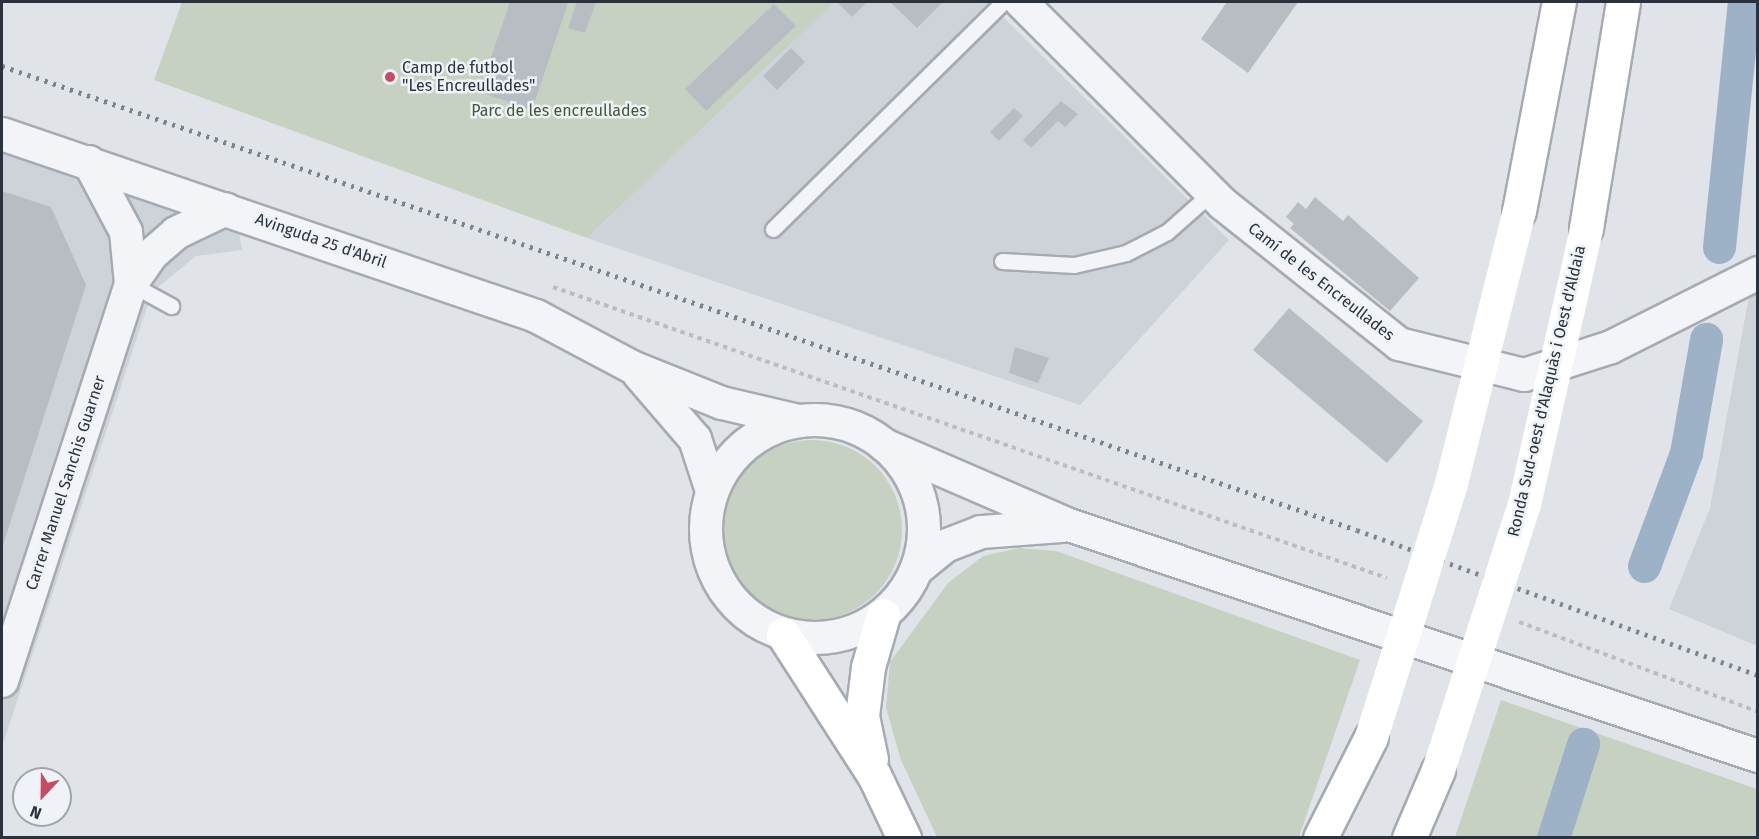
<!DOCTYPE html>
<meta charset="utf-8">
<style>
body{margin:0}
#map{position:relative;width:1759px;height:839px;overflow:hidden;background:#e0e3e8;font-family:"Fira Sans",sans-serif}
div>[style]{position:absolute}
.built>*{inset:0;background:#ced3da}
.green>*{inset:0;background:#c6d1c2}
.round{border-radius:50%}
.canal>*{height:33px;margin:-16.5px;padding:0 16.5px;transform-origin:16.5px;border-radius:16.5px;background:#9db2c6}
.building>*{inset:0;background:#b8bdc4}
.path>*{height:4px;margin-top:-2px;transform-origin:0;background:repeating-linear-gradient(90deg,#babec3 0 4.5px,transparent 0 9px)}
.roads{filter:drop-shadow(2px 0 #a6aab2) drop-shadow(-2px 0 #a6aab2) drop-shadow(0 2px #a6aab2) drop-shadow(0 -2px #a6aab2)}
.service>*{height:15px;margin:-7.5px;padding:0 7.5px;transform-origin:7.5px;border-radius:7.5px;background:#f2f4f7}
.minor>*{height:32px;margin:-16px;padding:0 16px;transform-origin:16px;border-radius:16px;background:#f2f4f7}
.minor>.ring{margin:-16px;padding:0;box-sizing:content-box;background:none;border:32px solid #f2f4f7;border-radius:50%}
.secondary>*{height:33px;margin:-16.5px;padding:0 16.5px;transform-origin:16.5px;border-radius:16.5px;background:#fff}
.rail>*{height:4.5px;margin-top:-2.25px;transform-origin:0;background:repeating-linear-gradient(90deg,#7a8391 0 3px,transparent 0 9px)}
.secondary-bridge>*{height:33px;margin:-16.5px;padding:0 16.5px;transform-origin:16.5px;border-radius:16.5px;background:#fff}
.dots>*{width:16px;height:16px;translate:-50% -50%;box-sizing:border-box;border:3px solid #eff2f6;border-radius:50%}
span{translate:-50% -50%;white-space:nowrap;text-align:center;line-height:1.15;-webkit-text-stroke:5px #eff2f6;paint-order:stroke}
.poi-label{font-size:16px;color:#2a323e}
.left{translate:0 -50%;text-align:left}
.park-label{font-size:16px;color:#3f5938}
.street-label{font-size:16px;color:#2a323e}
.frame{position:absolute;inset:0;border:3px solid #2a323e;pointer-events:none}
.north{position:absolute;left:12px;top:767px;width:60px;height:60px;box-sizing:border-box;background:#eff2f6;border:2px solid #a0a5ac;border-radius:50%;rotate:202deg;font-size:16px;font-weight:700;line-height:24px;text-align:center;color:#2a323e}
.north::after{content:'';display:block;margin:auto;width:21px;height:27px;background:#c54d63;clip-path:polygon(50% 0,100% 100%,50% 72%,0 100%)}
</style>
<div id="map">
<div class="built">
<i style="clip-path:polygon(835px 2px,988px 2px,1229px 240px,1080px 405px,587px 238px)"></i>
<i style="clip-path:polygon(2px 133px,233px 199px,242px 250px,196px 256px,152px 292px,2px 747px)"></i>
<i style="clip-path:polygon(1757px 253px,1757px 646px,1669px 609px,1710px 508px)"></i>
</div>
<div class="green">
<i style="clip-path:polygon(182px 2px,835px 2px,587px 238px,154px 80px)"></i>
<i class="round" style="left:722px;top:440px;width:180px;height:180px"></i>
<i style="clip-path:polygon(1019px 548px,1056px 551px,1360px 660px,1299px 837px,937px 837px,901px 760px,886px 708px,890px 662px,948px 583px,983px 556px)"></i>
<i style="clip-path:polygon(1501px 700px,1757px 789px,1757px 837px,1455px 837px)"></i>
</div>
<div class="canal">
<i style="left:1719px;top:247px;width:246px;rotate:-84.2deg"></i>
<i style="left:1644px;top:566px;width:121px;rotate:-69.6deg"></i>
<i style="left:1686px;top:453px;width:116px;rotate:-80deg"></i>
<i style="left:1553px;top:838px;width:99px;rotate:-72.3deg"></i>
</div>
<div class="building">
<i style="clip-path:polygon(510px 2px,568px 3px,532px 110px,479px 92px)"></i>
<i style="clip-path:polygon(577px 2px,596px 2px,585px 33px,568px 28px)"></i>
<i style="clip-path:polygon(837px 2px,867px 2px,852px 17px)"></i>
<i style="clip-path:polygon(890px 2px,943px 2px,917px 28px)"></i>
<i style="clip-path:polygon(1227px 2px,1298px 2px,1248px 73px,1201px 39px)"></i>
<i style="clip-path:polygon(774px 4px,796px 26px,706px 111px,685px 89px)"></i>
<i style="clip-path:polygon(791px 48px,805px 62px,777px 90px,763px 76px)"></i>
<i style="clip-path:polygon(1061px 101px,1078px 114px,1065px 127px,1058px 121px,1031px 148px,1023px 140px)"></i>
<i style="clip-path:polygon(1014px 108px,1023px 116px,999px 141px,990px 132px)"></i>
<i style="clip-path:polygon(2px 191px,51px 207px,86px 285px,2px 548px)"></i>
<i style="clip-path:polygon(1315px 197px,1343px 221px,1348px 215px,1419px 278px,1390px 311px,1290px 228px,1294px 224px,1286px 217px,1298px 202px,1306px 209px)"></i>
<i style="clip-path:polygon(1289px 308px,1423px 421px,1387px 463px,1253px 350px)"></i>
<i style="clip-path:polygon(1015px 347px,1049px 358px,1038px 383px,1009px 373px)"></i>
</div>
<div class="path">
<i style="left:553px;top:287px;width:883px;rotate:19.23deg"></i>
<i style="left:1519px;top:622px;width:255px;rotate:20.6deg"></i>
</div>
<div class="roads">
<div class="service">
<i style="left:773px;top:229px;width:323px;rotate:-44.6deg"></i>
<i style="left:1002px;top:261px;width:72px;rotate:3.2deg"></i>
<i style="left:1074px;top:265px;width:53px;rotate:-13deg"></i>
<i style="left:1126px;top:253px;width:46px;rotate:-27.1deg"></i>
<i style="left:1167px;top:232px;width:59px;rotate:-41.6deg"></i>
<i style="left:131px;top:284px;width:46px;rotate:28.8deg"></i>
</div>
<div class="minor">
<i style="left:1021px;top:2px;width:286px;rotate:45deg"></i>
<i style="left:1223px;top:204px;width:225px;rotate:38.5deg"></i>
<i style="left:1399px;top:344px;width:129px;rotate:13.9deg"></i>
<i style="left:1524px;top:375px;width:91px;rotate:-17.8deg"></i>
<i style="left:1611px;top:347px;width:165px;rotate:-26.7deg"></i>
<i style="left:2px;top:134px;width:564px;rotate:18.82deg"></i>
<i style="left:536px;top:316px;width:109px;rotate:28deg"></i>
<i style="left:632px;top:367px;width:97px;rotate:21.8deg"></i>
<i style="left:722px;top:403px;width:79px;rotate:13.2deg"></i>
<i style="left:89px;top:162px;width:79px;rotate:62.1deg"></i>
<i style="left:126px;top:232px;width:52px;rotate:84.5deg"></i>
<i style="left:639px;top:374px;width:86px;rotate:49.3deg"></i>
<i style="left:695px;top:439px;width:55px;rotate:71.9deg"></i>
<i class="ring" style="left:706px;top:420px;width:186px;height:186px"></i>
<i style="left:884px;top:445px;width:202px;rotate:23.4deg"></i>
<i style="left:1069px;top:525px;width:727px;rotate:18.53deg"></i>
<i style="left:917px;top:569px;width:36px;rotate:-39deg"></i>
<i style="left:945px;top:546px;width:39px;rotate:-21deg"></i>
<i style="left:981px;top:532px;width:81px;rotate:-4.2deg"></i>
<i style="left:2px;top:681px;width:417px;rotate:-72deg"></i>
<i style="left:131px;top:284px;width:35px;rotate:-55deg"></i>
<i style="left:151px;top:255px;width:33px;rotate:-41deg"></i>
<i style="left:176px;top:233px;width:55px;rotate:-25.6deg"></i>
</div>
<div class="secondary">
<i style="left:1519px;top:211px;width:213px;rotate:-79.2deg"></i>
<i style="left:1586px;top:228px;width:229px;rotate:-80.7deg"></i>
<i style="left:783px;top:634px;width:168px;rotate:57.2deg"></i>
<i style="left:874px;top:775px;width:70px;rotate:64.5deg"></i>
<i style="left:871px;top:759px;width:44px;rotate:-101.8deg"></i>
<i style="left:862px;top:716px;width:49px;rotate:-83deg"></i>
<i style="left:868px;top:667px;width:54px;rotate:-73.9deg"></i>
<i style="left:1320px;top:838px;width:113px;rotate:-63.2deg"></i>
<i style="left:1409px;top:838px;width:74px;rotate:-66.9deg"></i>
</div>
</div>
<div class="rail">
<i style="left:2px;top:66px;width:1432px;rotate:18.9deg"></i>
<i style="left:1357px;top:530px;width:426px;rotate:19.9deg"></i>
</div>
<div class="secondary-bridge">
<i style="left:1371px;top:737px;width:266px;rotate:-72.5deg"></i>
<i style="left:1451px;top:483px;width:280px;rotate:-76deg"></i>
<i style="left:1438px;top:770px;width:280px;rotate:-72.1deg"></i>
<i style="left:1524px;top:504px;width:283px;rotate:-77.3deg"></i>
</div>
<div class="dots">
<i style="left:390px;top:77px;background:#c54d63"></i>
</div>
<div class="poi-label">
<span class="left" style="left:402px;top:77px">Camp de futbol<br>"Les Encreullades"</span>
</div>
<div class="park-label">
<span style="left:559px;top:111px">Parc de les encreullades</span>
</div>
<div class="street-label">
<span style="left:321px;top:241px;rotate:19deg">Avinguda 25 d'Abril</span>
<span style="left:1321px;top:282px;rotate:38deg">Camí de les Encreullades</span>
<span style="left:1547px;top:391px;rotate:-77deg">Ronda Sud-oest d'Alaquàs i Oest d'Aldaia</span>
<span style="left:66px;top:483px;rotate:-72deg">Carrer Manuel Sanchis Guarner</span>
</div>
<div class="frame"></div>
<div class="north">N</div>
</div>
